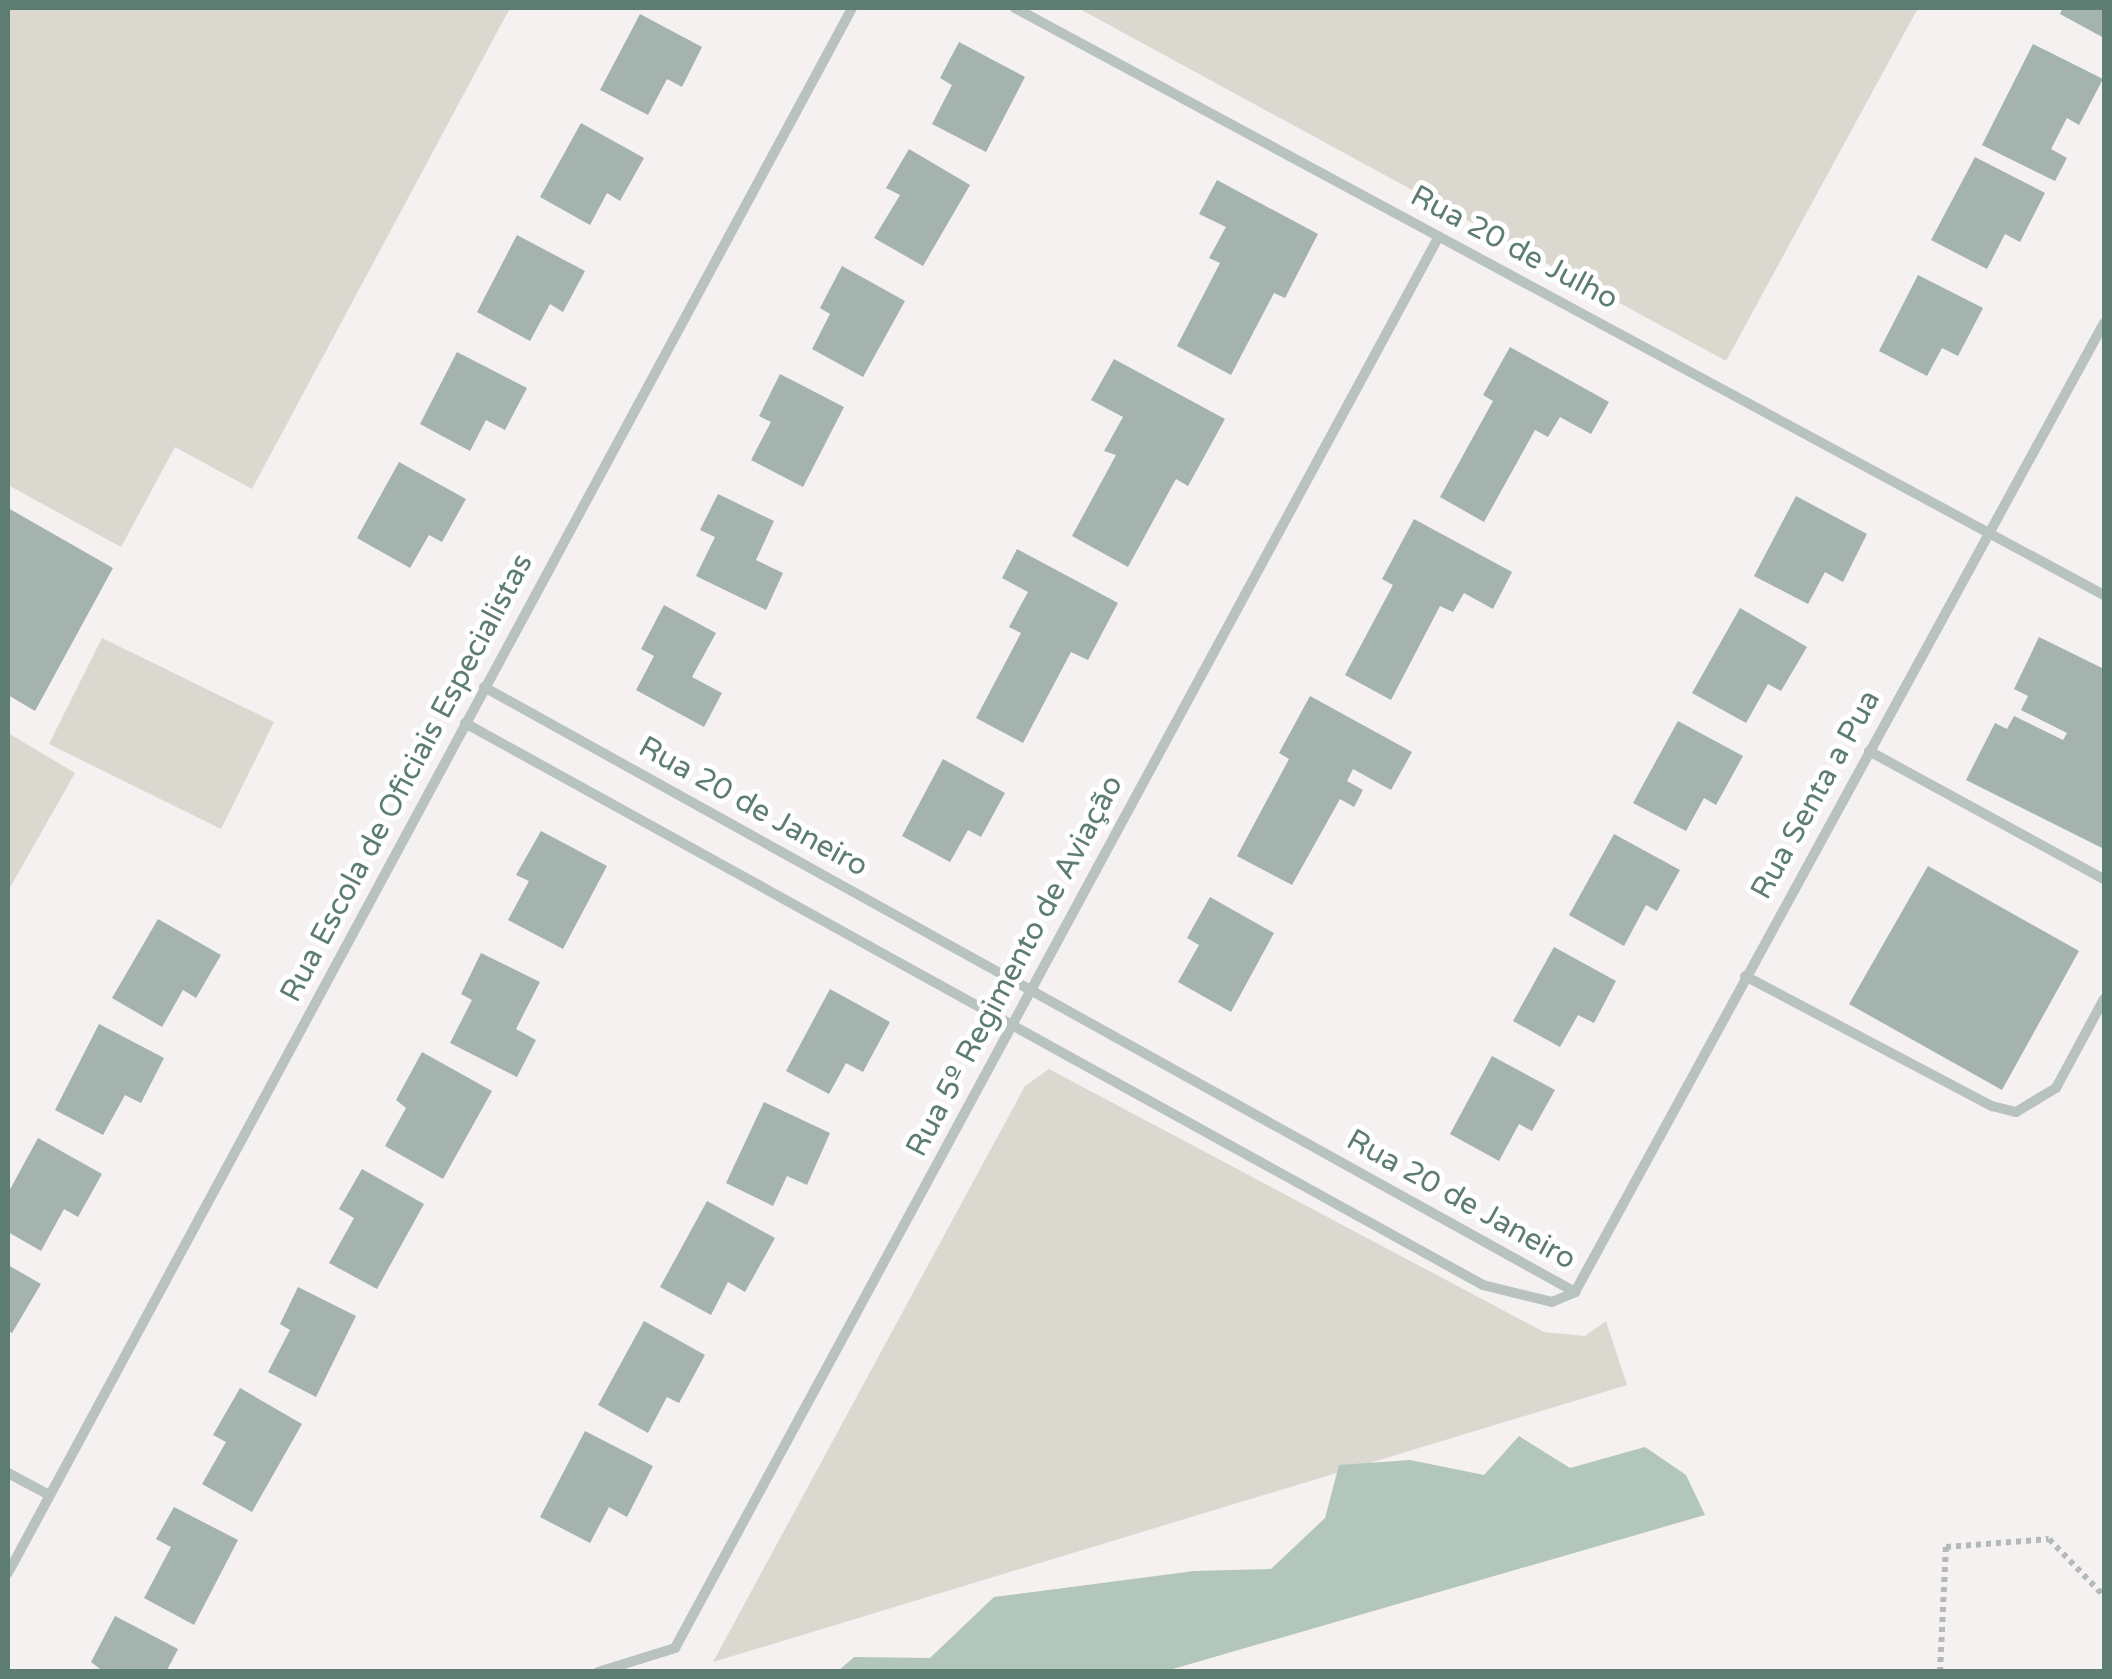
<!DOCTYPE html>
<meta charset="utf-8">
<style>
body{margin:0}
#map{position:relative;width:2112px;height:1679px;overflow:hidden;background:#f5f1f0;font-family:"Varela Round",sans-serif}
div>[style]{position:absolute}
.green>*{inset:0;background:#dad8cf}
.water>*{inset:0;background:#b3c6bb}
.building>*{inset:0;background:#a4b3ad}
.path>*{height:6px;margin-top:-3px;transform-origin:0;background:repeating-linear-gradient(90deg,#b3bab8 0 5px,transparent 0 10px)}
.minor>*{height:10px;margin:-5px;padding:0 5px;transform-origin:5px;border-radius:5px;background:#b8c2be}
span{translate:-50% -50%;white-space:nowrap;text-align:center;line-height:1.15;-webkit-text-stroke:10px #fff;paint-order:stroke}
.street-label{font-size:30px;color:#5e7d72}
.frame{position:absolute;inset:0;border:10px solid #5e7d72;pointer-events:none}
</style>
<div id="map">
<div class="green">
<i style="clip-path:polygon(8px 8px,510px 8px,252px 489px,175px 447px,121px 547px,8px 485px)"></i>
<i style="clip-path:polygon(1078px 8px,1918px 8px,1726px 361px)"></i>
<i style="clip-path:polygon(102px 638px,274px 722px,221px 829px,49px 744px)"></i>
<i style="clip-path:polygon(8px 733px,75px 773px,8px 891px)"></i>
<i style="clip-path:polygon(1049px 1069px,1544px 1332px,1585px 1336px,1606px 1321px,1627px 1385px,713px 1662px,1025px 1086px)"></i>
</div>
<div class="water">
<i style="clip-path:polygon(1519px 1436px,1570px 1468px,1645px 1447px,1686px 1475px,1705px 1515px,1166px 1671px,838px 1671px,854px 1657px,930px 1658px,994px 1597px,1194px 1571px,1271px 1569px,1325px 1518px,1339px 1465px,1410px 1460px,1484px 1475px)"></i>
</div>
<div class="building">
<i style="clip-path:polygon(2063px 8px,2104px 8px,2104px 38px,2060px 14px)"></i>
<i style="clip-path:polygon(640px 14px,702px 47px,682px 87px,667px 79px,648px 115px,600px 90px)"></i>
<i style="clip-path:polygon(959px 42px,1025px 77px,986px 152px,932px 124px,952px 85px,940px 78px)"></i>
<i style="clip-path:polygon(2033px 44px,2103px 79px,2079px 125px,2067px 118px,2051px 149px,2067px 158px,2055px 181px,1982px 145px)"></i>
<i style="clip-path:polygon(581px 123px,644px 158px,620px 201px,607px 193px,590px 225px,540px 197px)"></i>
<i style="clip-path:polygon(909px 149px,970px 185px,923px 266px,874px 238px,900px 195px,886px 188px)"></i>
<i style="clip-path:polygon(1975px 157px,2045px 193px,2020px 242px,2005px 234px,1987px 269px,1931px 240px)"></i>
<i style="clip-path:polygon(1217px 180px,1318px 234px,1285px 298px,1274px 293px,1231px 375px,1177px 346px,1220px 263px,1209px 258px,1226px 227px,1199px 214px)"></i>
<i style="clip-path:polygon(517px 235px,585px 271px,563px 312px,550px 304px,530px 341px,477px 312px)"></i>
<i style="clip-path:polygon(842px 266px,905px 301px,863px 377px,812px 349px,830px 314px,820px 308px)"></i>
<i style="clip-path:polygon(1918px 275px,1983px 308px,1958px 356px,1942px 348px,1927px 376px,1879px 351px)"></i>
<i style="clip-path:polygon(1510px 347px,1609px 402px,1591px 434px,1560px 417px,1548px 437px,1535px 430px,1484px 522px,1440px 497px,1493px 401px,1483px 395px)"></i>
<i style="clip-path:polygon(457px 352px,527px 388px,505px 430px,486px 420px,470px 451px,420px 424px)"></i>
<i style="clip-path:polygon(1114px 359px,1225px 419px,1188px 486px,1176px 479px,1128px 567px,1072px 536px,1116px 455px,1104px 451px,1123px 417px,1091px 400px)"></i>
<i style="clip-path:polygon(780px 374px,844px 407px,803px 487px,751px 460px,771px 422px,759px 416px)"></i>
<i style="clip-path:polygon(399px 462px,466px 499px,442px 542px,429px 535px,410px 568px,357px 538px)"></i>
<i style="clip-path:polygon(718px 494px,774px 521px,756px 560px,783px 573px,766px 610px,696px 576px,715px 537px,700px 530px)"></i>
<i style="clip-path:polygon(1796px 496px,1867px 534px,1843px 582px,1825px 572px,1808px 604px,1754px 576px)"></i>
<i style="clip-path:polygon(8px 508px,113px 568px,35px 711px,8px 695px)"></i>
<i style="clip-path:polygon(1414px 519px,1512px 572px,1493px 609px,1464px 593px,1453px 612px,1440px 606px,1391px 700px,1345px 675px,1393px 585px,1382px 579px)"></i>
<i style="clip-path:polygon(1017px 549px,1118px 603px,1088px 660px,1071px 652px,1023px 743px,976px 718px,1021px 633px,1009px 627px,1028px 592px,1002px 578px)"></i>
<i style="clip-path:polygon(664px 605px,716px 633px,692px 677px,722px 693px,704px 727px,636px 690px,654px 656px,641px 649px)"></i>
<i style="clip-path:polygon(1740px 608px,1807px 647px,1781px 691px,1768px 684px,1746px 723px,1692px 693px)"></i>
<i style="clip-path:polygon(2039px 637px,2104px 669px,2104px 849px,1966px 780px,1995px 723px,2007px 729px,2014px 716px,2063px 740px,2067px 733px,2021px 710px,2028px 696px,2014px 689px)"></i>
<i style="clip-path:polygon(1310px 696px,1412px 752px,1391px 790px,1353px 769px,1347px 781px,1363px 790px,1354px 807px,1340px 799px,1292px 885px,1237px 856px,1289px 759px,1279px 753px)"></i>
<i style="clip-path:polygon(1678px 721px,1743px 756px,1716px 805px,1704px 798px,1686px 831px,1633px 803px)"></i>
<i style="clip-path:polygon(943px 759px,1005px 793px,981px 837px,968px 830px,950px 862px,902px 836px)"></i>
<i style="clip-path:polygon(541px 831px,607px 866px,563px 949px,508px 920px,529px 881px,516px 875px)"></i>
<i style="clip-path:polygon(1614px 834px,1680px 870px,1657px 911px,1646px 905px,1624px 946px,1569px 915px)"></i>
<i style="clip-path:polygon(1928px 866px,2079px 951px,2002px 1090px,1849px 1004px)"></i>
<i style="clip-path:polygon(1210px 897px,1274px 933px,1231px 1012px,1178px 982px,1199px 945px,1187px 938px)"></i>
<i style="clip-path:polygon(158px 919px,221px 955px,196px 998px,183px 990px,162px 1027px,112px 998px)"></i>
<i style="clip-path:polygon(1554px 947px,1616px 981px,1594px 1023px,1578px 1015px,1560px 1047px,1513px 1021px)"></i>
<i style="clip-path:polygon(481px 953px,540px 982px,516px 1029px,536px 1040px,517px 1077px,450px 1043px,472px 1000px,461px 994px)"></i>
<i style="clip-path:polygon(830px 989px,890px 1022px,863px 1072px,846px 1063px,829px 1094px,786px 1071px)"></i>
<i style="clip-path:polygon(99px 1024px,164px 1058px,141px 1103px,125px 1095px,103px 1135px,55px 1110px)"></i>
<i style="clip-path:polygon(422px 1052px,492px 1091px,443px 1179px,385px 1146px,406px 1108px,396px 1100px)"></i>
<i style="clip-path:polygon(1492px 1056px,1555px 1090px,1532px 1131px,1519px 1124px,1499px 1161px,1450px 1134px)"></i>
<i style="clip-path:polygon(764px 1102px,830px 1133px,807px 1185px,787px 1176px,773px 1206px,726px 1183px)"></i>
<i style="clip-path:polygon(38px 1138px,102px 1174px,78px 1217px,64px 1209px,41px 1251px,8px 1232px,8px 1193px)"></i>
<i style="clip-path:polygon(362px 1169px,424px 1204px,377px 1289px,329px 1263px,354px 1218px,339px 1209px)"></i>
<i style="clip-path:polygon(707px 1201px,775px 1238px,745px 1292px,728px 1282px,711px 1315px,660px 1287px)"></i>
<i style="clip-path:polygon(8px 1265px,41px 1284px,12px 1333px,8px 1331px)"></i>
<i style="clip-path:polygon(298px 1287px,356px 1316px,316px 1397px,268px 1372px,290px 1330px,280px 1324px)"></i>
<i style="clip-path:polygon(644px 1321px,705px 1355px,679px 1403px,667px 1397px,648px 1433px,598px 1405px)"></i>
<i style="clip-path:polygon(240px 1388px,302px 1424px,252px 1512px,202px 1484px,226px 1442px,213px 1435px)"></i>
<i style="clip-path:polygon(585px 1431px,653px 1466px,627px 1517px,609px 1507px,590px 1543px,540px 1517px)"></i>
<i style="clip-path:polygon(174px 1507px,238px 1540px,194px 1625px,144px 1598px,171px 1547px,156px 1539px)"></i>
<i style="clip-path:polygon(115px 1616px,178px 1649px,166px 1672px,104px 1672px,91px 1662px)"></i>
</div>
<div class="path">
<i style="left:1940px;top:1672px;width:125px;rotate:-87.3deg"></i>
<i style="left:1946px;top:1547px;width:103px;rotate:-4.4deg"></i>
<i style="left:2049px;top:1539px;width:79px;rotate:46deg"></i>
</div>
<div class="minor">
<i style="left:1015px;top:8px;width:1237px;rotate:28.33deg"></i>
<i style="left:484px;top:687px;width:1248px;rotate:29.01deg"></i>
<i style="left:465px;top:723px;width:1163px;rotate:28.9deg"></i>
<i style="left:1483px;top:1285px;width:71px;rotate:13.8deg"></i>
<i style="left:1552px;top:1302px;width:25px;rotate:-23deg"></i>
<i style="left:1869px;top:751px;width:268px;rotate:28.6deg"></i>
<i style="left:1745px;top:976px;width:279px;rotate:27.8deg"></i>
<i style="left:1992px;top:1106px;width:25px;rotate:14deg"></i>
<i style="left:2016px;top:1112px;width:47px;rotate:-31deg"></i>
<i style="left:2056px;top:1088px;width:101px;rotate:-61.7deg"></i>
<i style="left:1575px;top:1292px;width:1104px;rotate:-61.37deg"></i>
<i style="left:8px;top:1473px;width:47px;rotate:28.2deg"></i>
<i style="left:8px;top:1573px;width:1778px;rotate:-61.66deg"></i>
<i style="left:598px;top:1672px;width:81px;rotate:-17.3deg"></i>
<i style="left:675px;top:1648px;width:1605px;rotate:-61.58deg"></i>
</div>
<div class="street-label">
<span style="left:1514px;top:248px;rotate:28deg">Rua 20 de Julho</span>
<span style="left:407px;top:778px;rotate:-62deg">Rua Escola de Oficiais Especialistas</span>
<span style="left:1816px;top:795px;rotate:-61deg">Rua Senta a Pua</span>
<span style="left:753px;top:807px;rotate:29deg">Rua 20 de Janeiro</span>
<span style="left:1015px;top:966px;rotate:-62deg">Rua 5º Regimento de Aviação</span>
<span style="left:1461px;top:1200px;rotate:29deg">Rua 20 de Janeiro</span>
</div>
<div class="frame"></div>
</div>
